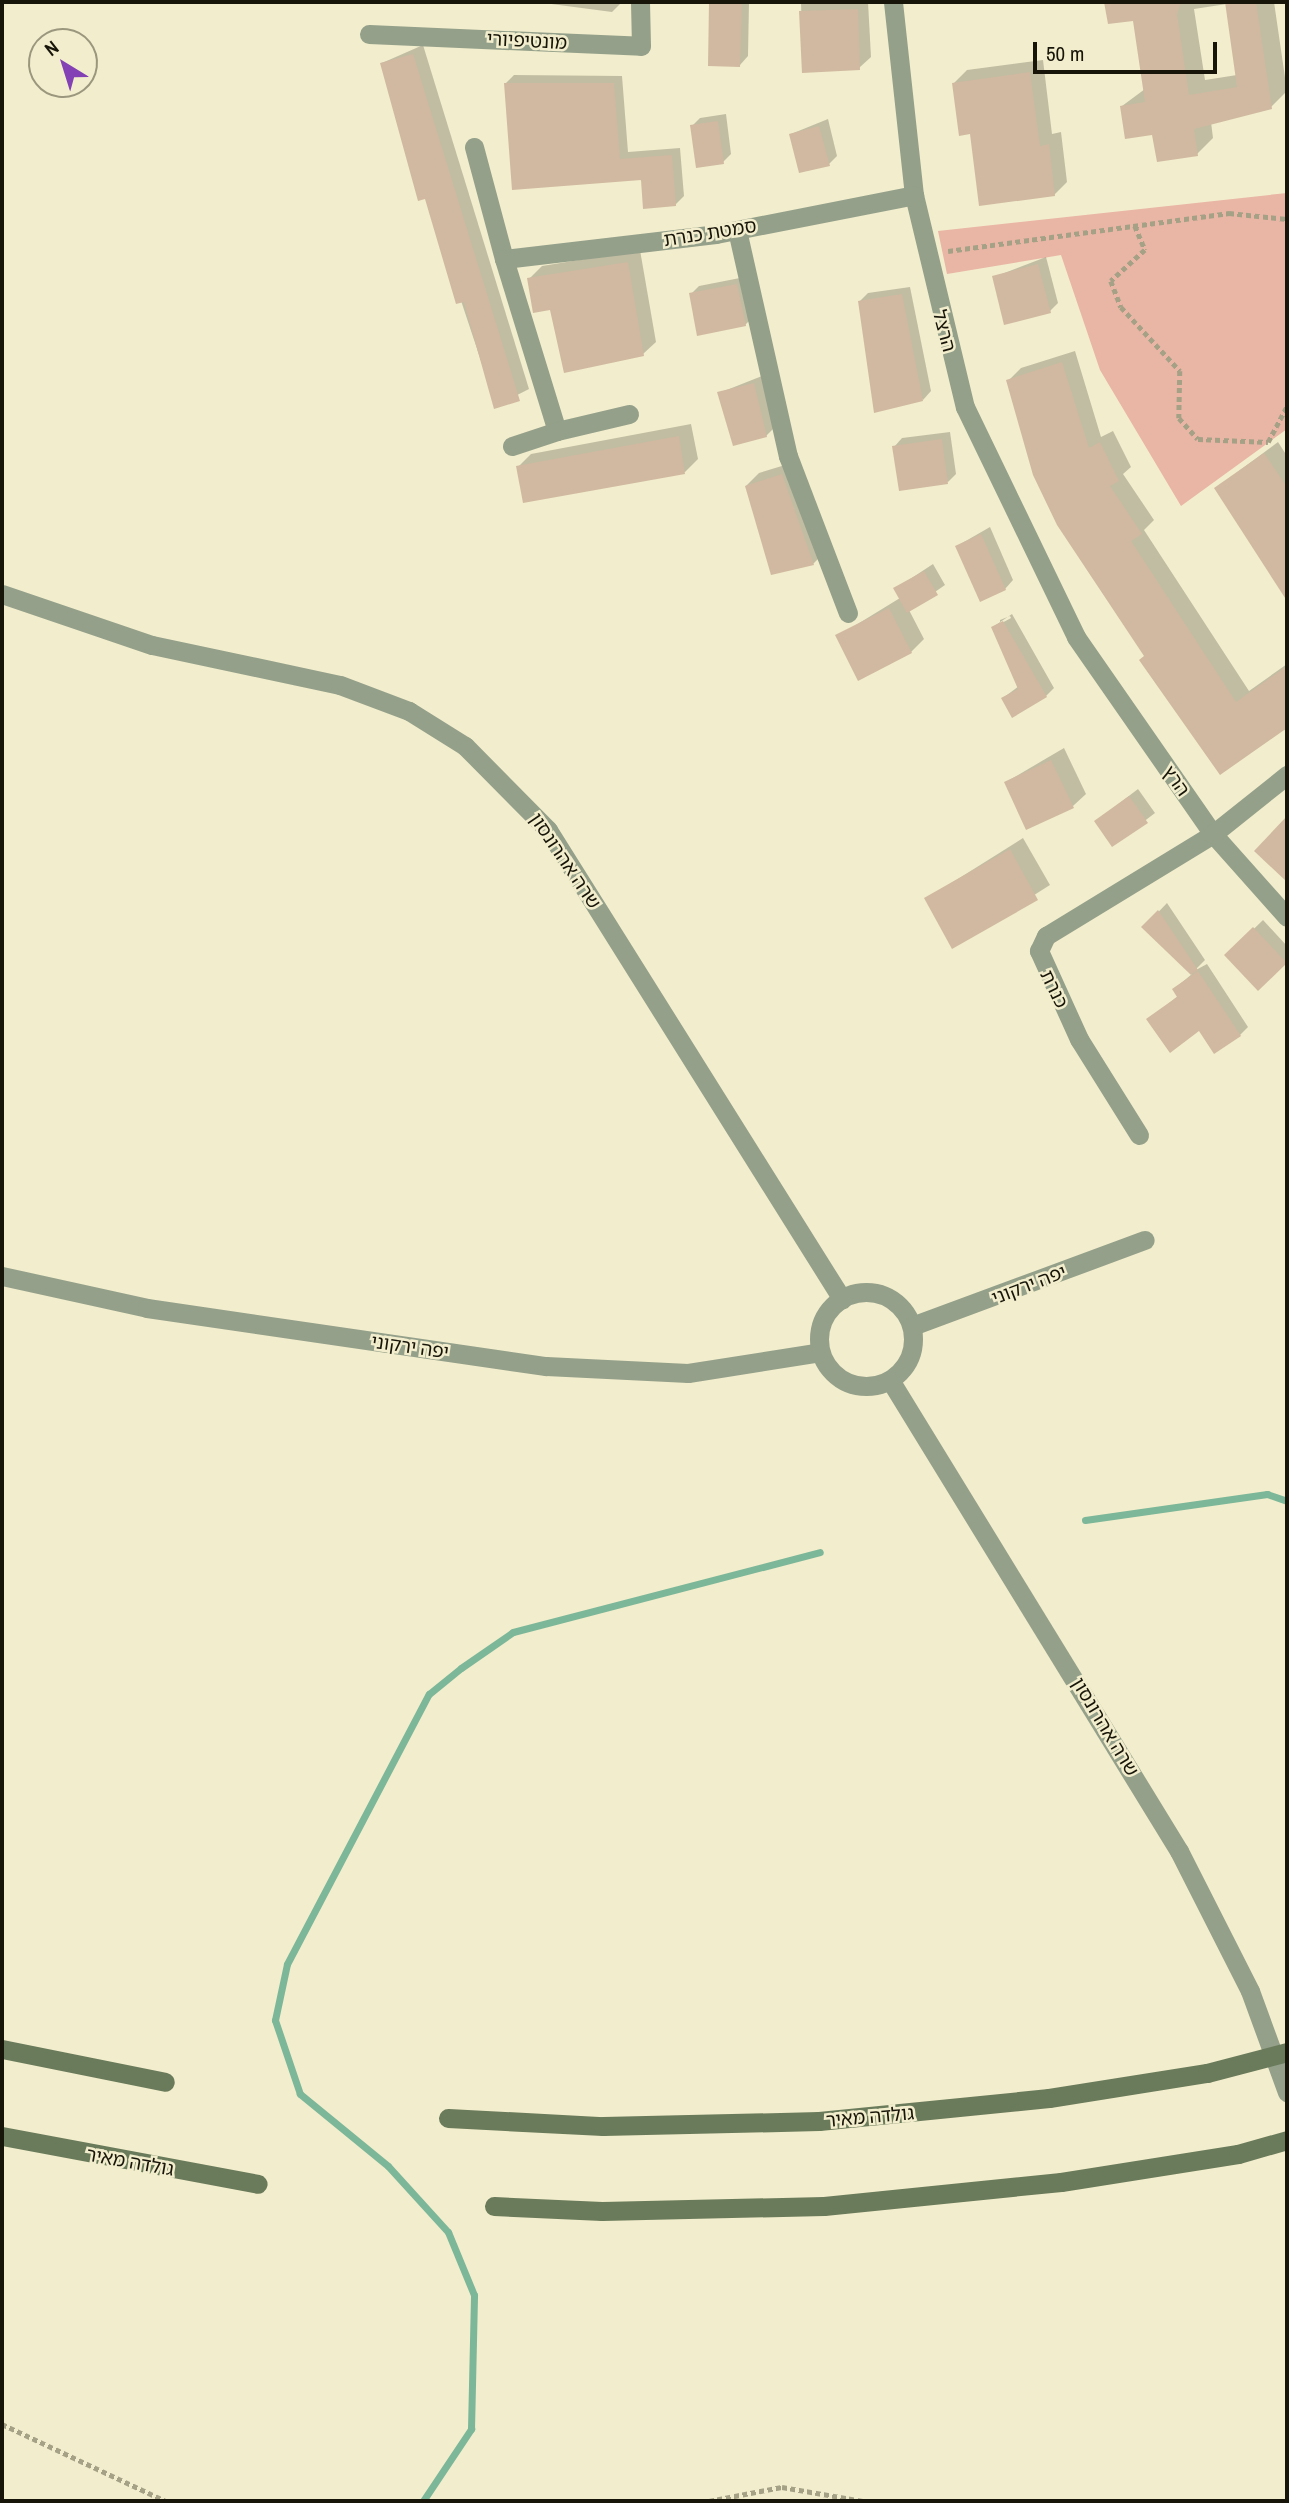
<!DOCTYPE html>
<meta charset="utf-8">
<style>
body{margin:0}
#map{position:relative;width:1289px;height:2503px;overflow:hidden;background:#f2edcc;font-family:"Archivo Narrow","Noto Sans Hebrew",sans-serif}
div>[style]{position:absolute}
.green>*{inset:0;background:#e9b5a4}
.shadow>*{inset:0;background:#0003}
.stream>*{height:7px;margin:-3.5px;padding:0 3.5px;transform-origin:3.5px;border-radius:3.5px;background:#7cb799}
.building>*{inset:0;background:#d0b9a0}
.path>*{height:4.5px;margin-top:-2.25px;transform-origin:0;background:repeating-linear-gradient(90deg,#a5a187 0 5px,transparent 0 8.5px)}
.minor>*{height:19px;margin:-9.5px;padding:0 9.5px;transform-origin:9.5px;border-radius:9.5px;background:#94a08a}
.minor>.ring{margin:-9.5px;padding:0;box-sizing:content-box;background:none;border:19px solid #94a08a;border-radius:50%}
.secondary>*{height:19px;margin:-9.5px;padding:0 9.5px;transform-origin:9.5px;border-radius:9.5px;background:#6a7b5b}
span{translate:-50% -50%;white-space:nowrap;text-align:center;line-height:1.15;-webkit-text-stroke:5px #f2edcc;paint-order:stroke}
.street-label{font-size:19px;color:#171509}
.frame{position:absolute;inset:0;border:4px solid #171509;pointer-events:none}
.north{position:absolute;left:28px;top:28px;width:70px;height:70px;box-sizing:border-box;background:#f2edcc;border:2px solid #9a977e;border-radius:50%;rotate:322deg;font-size:19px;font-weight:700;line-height:28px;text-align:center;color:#171509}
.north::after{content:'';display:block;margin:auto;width:24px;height:32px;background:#8441b5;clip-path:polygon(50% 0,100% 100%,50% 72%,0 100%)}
.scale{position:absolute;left:1033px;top:42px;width:184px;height:32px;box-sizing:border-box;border:4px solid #171509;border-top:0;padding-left:9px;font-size:21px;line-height:24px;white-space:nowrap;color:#171509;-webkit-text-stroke:5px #f2edcc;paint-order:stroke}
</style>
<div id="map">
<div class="green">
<i style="clip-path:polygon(1287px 193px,1287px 429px,1181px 506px,1100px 370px,1061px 255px,947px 274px,938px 231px)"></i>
</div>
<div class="shadow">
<i style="clip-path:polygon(536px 2px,622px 2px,612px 12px)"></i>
<i style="clip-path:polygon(711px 2px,749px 2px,748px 56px,740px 65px,710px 64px)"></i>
<i style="clip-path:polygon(801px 2px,868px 2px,871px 57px,859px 68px,803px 71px)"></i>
<i style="clip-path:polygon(evenodd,1106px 2px,1274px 2px,1287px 91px,1271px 107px,1211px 122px,1213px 138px,1197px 154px,1154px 133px,1122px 106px,1145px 89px,1134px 19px,1109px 22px,1106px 2px,1227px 4px,1237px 75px,1205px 80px,1194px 9px,1227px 4px)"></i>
<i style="clip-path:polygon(423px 45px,529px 389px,496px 406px,382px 63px)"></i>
<i style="clip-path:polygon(1043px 60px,1052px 134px,1061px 132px,1067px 182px,1054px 195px,972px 132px,954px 83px,967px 70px)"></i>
<i style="clip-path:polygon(514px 75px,622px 76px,628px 152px,680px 148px,684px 196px,675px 205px,506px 83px)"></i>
<i style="clip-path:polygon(726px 114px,731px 154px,723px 162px,692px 126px,700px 118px)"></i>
<i style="clip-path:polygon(828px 119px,837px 156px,829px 164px,791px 134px)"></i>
<i style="clip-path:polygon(640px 250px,656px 342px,643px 354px,552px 308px,529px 279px,542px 266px)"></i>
<i style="clip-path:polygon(1046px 257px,1058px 303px,1050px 311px,994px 277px)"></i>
<i style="clip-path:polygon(745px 277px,754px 316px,745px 325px,691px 294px,699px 286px)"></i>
<i style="clip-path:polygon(910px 287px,931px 391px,923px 400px,859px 302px,868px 293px)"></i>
<i style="clip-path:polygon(1075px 351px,1101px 437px,1113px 431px,1131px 467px,1123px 474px,1154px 520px,1144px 530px,1249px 691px,1287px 664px,1287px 734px,1284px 729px,1220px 772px,1008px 381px,1021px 368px)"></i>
<i style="clip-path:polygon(762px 376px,775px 427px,766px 436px,719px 393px)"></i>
<i style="clip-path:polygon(691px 424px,698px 459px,685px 472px,518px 467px,531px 454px)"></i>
<i style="clip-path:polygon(950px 432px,956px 474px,948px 482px,894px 447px,902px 438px)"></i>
<i style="clip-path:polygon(1278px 442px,1287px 456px,1287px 597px,1216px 488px)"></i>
<i style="clip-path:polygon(795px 462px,826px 551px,813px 564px,746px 486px,759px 473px)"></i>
<i style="clip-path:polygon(990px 527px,1013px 580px,1005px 589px,957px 546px)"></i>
<i style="clip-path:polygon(933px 564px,945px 585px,909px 610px,924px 639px,911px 652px,838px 636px,900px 598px,895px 589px)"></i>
<i style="clip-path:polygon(evenodd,1012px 614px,1054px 688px,1046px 696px,1003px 698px,1019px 686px,993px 627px,1012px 614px,1010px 616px,1011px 618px,1000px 624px,1000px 620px,1010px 616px)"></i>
<i style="clip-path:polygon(1064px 748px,1086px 794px,1073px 806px,1006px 782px)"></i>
<i style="clip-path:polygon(1138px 789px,1155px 813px,1113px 845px,1096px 821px)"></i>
<i style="clip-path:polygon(1023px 838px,1050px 885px,953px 946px,926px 899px)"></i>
<i style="clip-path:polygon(1167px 903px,1205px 960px,1194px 971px,1207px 964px,1248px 1027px,1240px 1035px,1148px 1020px,1178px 996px,1174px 989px,1192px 974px,1144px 927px)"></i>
<i style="clip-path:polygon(1263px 920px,1287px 946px,1287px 961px,1259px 988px,1227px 955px)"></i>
</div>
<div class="stream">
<i style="left:1085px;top:1520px;width:184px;rotate:-8.1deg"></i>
<i style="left:1267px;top:1494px;width:21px;rotate:19deg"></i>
<i style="left:423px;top:2501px;width:87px;rotate:-56.3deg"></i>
<i style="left:471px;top:2429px;width:134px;rotate:-88.7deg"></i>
<i style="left:474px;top:2295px;width:68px;rotate:-112.4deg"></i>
<i style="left:448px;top:2232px;width:89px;rotate:-132.3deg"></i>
<i style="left:388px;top:2166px;width:114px;rotate:-140.7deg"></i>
<i style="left:300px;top:2094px;width:78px;rotate:-108.7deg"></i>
<i style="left:275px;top:2020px;width:57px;rotate:-77.9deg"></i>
<i style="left:287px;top:1964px;width:305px;rotate:-62.3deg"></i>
<i style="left:429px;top:1694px;width:41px;rotate:-39.1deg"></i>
<i style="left:461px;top:1668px;width:63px;rotate:-34.7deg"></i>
<i style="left:513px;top:1632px;width:317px;rotate:-14.6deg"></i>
</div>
<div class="building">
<i style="clip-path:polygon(709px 2px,742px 2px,740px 67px,708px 66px)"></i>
<i style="clip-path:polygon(1104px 2px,1181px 2px,1177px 14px,1189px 95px,1237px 87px,1225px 2px,1256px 2px,1272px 109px,1194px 129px,1198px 156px,1157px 162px,1152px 135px,1125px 139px,1120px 106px,1145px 102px,1133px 21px,1108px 24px)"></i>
<i style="clip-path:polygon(858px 9px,860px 70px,802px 73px,799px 11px)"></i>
<i style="clip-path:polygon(413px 54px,520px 401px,494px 409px,464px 302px,456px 304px,425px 199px,418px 201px,380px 63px)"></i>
<i style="clip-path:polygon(1030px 72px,1040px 146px,1049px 144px,1055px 196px,979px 206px,970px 134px,959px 136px,952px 83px)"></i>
<i style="clip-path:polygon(504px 83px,614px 83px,620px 159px,672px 155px,676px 206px,643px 209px,641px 180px,512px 190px)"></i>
<i style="clip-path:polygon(718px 121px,724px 164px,696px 168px,690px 125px)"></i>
<i style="clip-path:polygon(819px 126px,830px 166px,799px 173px,789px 134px)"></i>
<i style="clip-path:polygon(628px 262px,644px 356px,564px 373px,550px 310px,533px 313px,527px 278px)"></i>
<i style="clip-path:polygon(1038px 264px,1051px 313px,1004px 325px,992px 276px)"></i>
<i style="clip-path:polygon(737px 284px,746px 326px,697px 336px,689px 293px)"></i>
<i style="clip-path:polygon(902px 294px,923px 401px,874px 413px,858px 301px)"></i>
<i style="clip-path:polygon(1062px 362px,1089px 448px,1100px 442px,1119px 481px,1110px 486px,1142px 534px,1131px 541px,1236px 702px,1287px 666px,1287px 728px,1220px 775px,1139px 660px,1144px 656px,1057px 525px,1033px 475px,1006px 380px)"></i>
<i style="clip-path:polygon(754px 383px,767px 437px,733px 446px,717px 392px)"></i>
<i style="clip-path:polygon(679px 436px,685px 474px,523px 503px,516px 466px)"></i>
<i style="clip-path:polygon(942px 439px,948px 484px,899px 491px,892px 446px)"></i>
<i style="clip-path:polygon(1264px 453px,1287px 487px,1287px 601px,1214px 488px)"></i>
<i style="clip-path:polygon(782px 474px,814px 565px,771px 575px,745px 486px)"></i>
<i style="clip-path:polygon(981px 534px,1006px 590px,980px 602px,955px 546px)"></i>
<i style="clip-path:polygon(924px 571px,938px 595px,907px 613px,893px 588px)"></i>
<i style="clip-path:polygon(889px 608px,912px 653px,858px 681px,835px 635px)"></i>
<i style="clip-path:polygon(1003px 621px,1047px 697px,1012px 718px,1001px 698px,1018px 689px,991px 627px)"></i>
<i style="clip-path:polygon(1051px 760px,1074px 808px,1026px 830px,1004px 782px)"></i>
<i style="clip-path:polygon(1129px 796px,1148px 823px,1112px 847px,1094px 821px)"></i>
<i style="clip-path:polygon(1287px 816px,1287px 882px,1254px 851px)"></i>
<i style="clip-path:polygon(1010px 849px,1038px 900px,952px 949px,924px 898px)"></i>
<i style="clip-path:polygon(1158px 910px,1198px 970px,1191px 975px,1141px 927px)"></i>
<i style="clip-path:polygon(1253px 927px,1287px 963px,1258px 991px,1224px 955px)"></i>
<i style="clip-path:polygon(1198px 971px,1241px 1036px,1214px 1054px,1199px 1031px,1170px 1053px,1146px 1019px,1177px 997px,1172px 989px)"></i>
</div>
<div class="path">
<i style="left:1135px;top:226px;width:26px;rotate:67deg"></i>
<i style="left:1145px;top:250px;width:46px;rotate:137.6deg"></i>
<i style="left:1111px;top:281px;width:28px;rotate:69deg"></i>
<i style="left:1121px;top:307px;width:87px;rotate:47.3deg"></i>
<i style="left:1180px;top:371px;width:47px;rotate:91.2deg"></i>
<i style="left:1179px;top:418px;width:28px;rotate:48deg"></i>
<i style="left:1198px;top:439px;width:70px;rotate:2.5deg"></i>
<i style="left:1268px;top:442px;width:41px;rotate:-62.2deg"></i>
<i style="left:948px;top:251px;width:284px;rotate:-7.7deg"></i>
<i style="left:1229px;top:213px;width:58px;rotate:5.9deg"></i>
<i style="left:2px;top:2424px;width:181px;rotate:25.2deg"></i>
<i style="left:709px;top:2501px;width:74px;rotate:-10.9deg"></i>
<i style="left:782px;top:2487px;width:82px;rotate:9.8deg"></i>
</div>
<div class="minor">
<i style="left:893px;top:2px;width:194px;rotate:83.8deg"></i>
<i style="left:914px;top:195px;width:218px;rotate:76.5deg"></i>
<i style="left:965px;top:407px;width:255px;rotate:64.2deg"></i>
<i style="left:1076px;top:637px;width:240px;rotate:55.2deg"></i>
<i style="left:1213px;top:834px;width:111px;rotate:48.3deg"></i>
<i style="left:369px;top:34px;width:272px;rotate:2.5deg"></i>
<i style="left:641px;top:46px;width:44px;rotate:-91.3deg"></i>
<i style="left:474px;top:147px;width:116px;rotate:75deg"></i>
<i style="left:504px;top:259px;width:213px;rotate:-6.7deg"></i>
<i style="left:716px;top:234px;width:202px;rotate:-11.1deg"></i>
<i style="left:737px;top:230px;width:232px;rotate:77.3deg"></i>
<i style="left:788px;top:456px;width:168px;rotate:69.1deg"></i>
<i style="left:504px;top:259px;width:180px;rotate:72.9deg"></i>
<i style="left:557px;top:431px;width:74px;rotate:-13.3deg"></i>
<i style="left:512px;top:446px;width:47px;rotate:-18.4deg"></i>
<i style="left:2px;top:594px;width:158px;rotate:18.8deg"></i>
<i style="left:152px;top:645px;width:192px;rotate:12deg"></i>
<i style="left:340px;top:685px;width:74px;rotate:20.6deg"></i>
<i style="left:409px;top:711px;width:66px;rotate:32deg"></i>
<i style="left:465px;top:746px;width:118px;rotate:45.3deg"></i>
<i style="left:548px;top:830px;width:554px;rotate:57.92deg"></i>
<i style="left:1139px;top:1135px;width:113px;rotate:-122deg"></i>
<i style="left:1079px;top:1039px;width:97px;rotate:-114.4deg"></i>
<i style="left:1039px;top:951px;width:17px;rotate:-65deg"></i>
<i style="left:1046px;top:936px;width:196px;rotate:-31.4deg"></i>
<i style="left:1213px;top:834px;width:95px;rotate:-38.6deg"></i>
<i style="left:2px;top:1276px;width:148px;rotate:12.4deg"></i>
<i style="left:147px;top:1308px;width:403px;rotate:8.3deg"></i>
<i style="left:546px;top:1366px;width:142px;rotate:2.8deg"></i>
<i style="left:688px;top:1373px;width:134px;rotate:-9deg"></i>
<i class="ring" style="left:819px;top:1292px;width:75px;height:75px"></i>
<i style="left:912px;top:1326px;width:248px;rotate:-20.3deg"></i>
<i style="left:890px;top:1380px;width:553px;rotate:58.47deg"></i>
<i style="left:1179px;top:1851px;width:157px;rotate:63.1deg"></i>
<i style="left:1250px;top:1991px;width:108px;rotate:69.9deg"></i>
</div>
<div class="secondary">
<i style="left:2px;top:2049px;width:166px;rotate:11.4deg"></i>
<i style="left:448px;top:2118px;width:155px;rotate:3deg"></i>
<i style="left:603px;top:2126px;width:216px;rotate:-1.3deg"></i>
<i style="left:819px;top:2121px;width:231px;rotate:-5.7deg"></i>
<i style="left:1049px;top:2098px;width:160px;rotate:-9deg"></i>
<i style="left:1207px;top:2073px;width:83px;rotate:-14.7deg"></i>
<i style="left:2px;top:2136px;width:260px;rotate:10.6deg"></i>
<i style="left:494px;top:2206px;width:108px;rotate:2.7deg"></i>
<i style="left:602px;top:2211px;width:222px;rotate:-1.3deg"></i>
<i style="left:824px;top:2206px;width:238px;rotate:-5.8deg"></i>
<i style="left:1061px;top:2182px;width:179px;rotate:-9deg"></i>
<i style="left:1238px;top:2154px;width:51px;rotate:-15.9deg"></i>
</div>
<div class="street-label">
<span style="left:527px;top:41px;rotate:3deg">מונטיפיורי</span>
<span style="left:710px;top:233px;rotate:-9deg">סמטת כנרת</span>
<span style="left:944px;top:331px;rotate:75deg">הרצל</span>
<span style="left:1176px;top:781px;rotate:55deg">הרץ</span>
<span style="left:565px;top:861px;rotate:56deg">שרה אהרונסון</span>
<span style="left:1054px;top:989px;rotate:64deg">כנרת</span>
<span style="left:1029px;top:1285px;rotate:-21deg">יפה ירקוני</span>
<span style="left:410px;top:1347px;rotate:8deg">יפה ירקוני</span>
<span style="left:1105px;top:1727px;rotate:59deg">שרה אהרונסון</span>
<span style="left:870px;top:2117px;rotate:-5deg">גולדה מאיר</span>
<span style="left:130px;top:2162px;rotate:10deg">גולדה מאיר</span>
</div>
<div class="frame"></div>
<div class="north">N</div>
<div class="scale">50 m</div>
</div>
